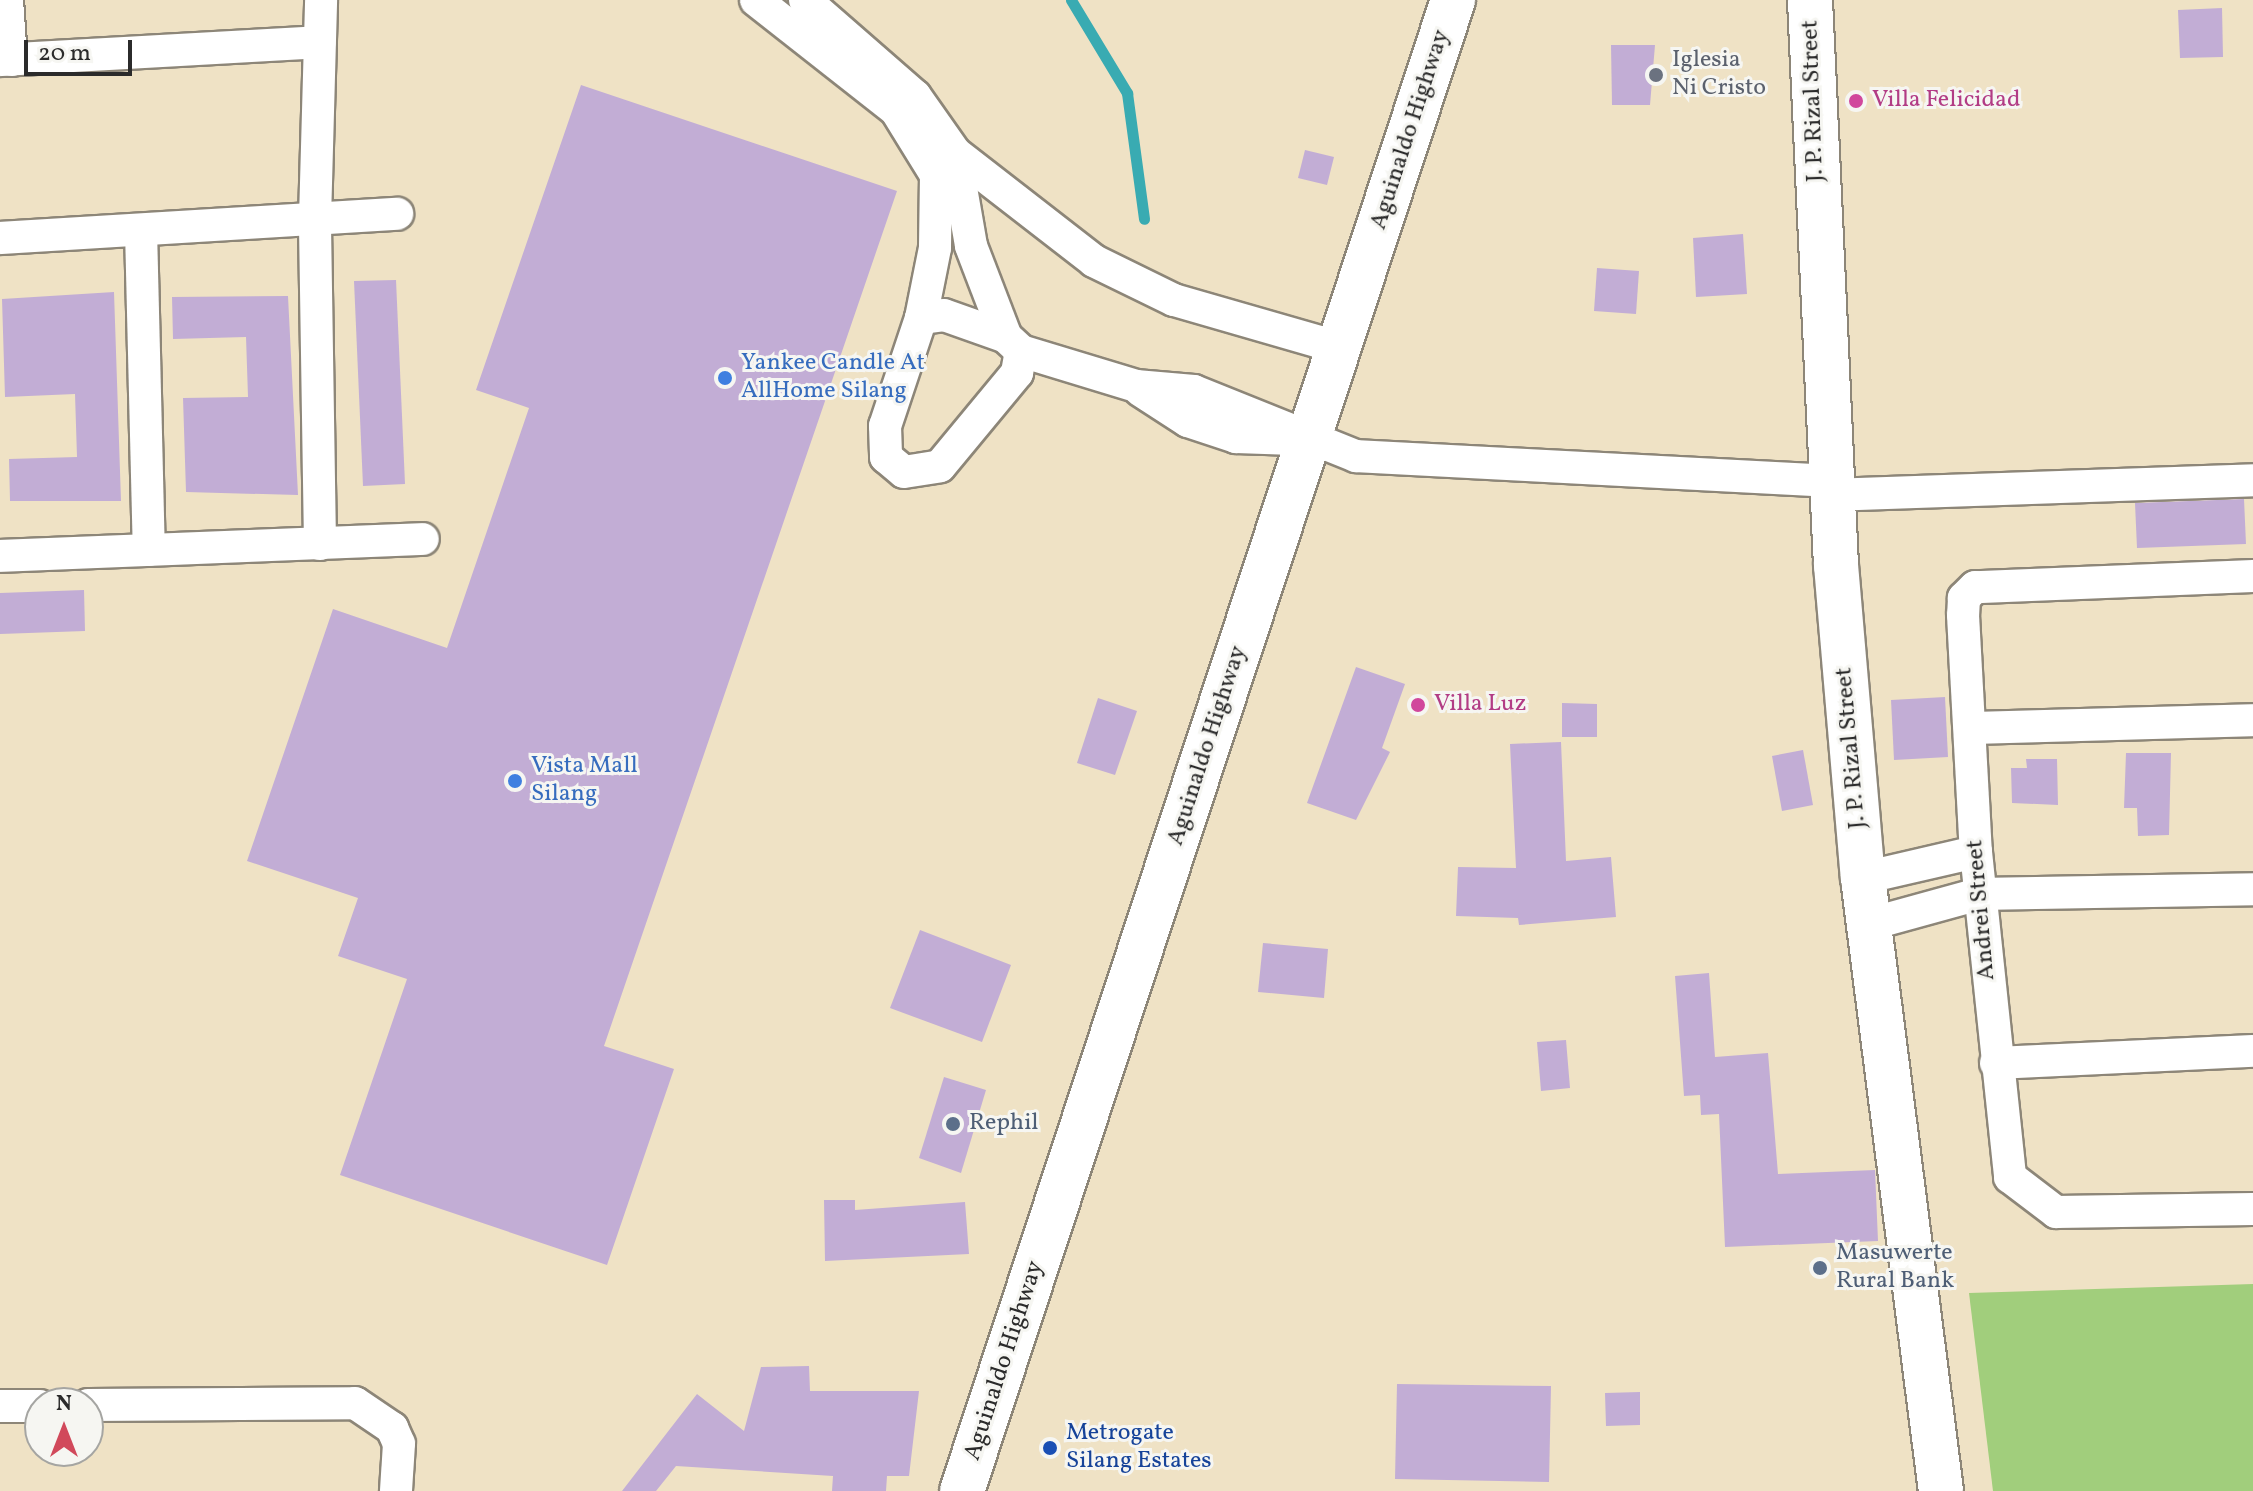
<!DOCTYPE html>
<style>
body{margin:0}
#map{position:relative;width:2253px;height:1491px;overflow:hidden;background:#efe2c5;font-family:Vollkorn,serif}
div>[style]{position:absolute}
.green>*{inset:0;background:#a1ce7c}
.stream>*{height:11px;margin:-5.5px;padding:0 5.5px;transform-origin:5.5px;border-radius:5.5px;background:#39abb2}
.building>*{inset:0;background:#c2add5}
.roads{filter:drop-shadow(2px 0 #8d8678) drop-shadow(-2px 0 #8d8678) drop-shadow(0 2px #8d8678) drop-shadow(0 -2px #8d8678)}
.minor>*{height:32px;margin:-16px;padding:0 16px;transform-origin:16px;border-radius:16px;background:#fff}
.secondary>*{height:44px;margin:-22px;padding:0 22px;transform-origin:22px;border-radius:22px;background:#fff}
.primary>*{height:44px;margin:-22px;padding:0 22px;transform-origin:22px;border-radius:22px;background:#fff}
.dots>*{width:22px;height:22px;translate:-50% -50%;box-sizing:border-box;border:4px solid #f6f6f2;border-radius:50%}
span{translate:-50% -50%;white-space:nowrap;text-align:center;line-height:1.15;-webkit-text-stroke:6px #f6f6f2;paint-order:stroke}
.worship-label{font-size:24px;color:#5b616d}
.left{translate:0 -50%;text-align:left}
.street-label{font-size:24px;color:#2b2b2b}
.hotel-label{font-size:24px;color:#b23c85}
.shop-label{font-size:24px;color:#366cbe}
.service-label{font-size:24px;color:#4e5e75}
.transit-label{font-size:24px;color:#164399}
.north{position:absolute;left:24px;top:1387px;width:80px;height:80px;box-sizing:border-box;background:#f6f6f2;border:2px solid #a5a5a2;border-radius:50%;rotate:0deg;font-size:22px;font-weight:700;line-height:32px;text-align:center;color:#2b2b2b}
.north::after{content:'';display:block;margin:auto;width:28px;height:36px;background:#d1495b;clip-path:polygon(50% 0,100% 100%,50% 72%,0 100%)}
.scale{position:absolute;left:24px;top:40px;width:108px;height:36px;box-sizing:border-box;border:4px solid #2b2b2b;border-top:0;padding-left:10px;font-size:24px;line-height:28px;white-space:nowrap;color:#2b2b2b;-webkit-text-stroke:6px #f6f6f2;paint-order:stroke}
</style>
<div id="map">
<div class="green">
<i style="clip-path:polygon(2253px 1284px,2253px 1491px,1993px 1491px,1969px 1293px)"></i>
</div>
<div class="stream">
<i style="left:1071px;top:0;width:109px;rotate:58.9deg"></i>
<i style="left:1127px;top:93px;width:127px;rotate:82.3deg"></i>
</div>
<div class="building">
<i style="clip-path:polygon(2222px 8px,2223px 57px,2180px 58px,2178px 10px)"></i>
<i style="clip-path:polygon(1611px 45px,1655px 45px,1650px 105px,1612px 105px)"></i>
<i style="clip-path:polygon(581px 85px,897px 191px,604px 1046px,674px 1069px,607px 1265px,340px 1175px,407px 979px,338px 956px,358px 898px,247px 861px,333px 609px,447px 648px,529px 408px,476px 390px)"></i>
<i style="clip-path:polygon(1305px 150px,1334px 157px,1327px 185px,1298px 178px)"></i>
<i style="clip-path:polygon(1743px 234px,1747px 294px,1696px 297px,1693px 238px)"></i>
<i style="clip-path:polygon(1597px 268px,1639px 271px,1636px 314px,1594px 311px)"></i>
<i style="clip-path:polygon(396px 280px,405px 484px,363px 486px,354px 281px)"></i>
<i style="clip-path:polygon(114px 292px,121px 501px,10px 501px,9px 459px,77px 457px,75px 394px,5px 397px,2px 299px)"></i>
<i style="clip-path:polygon(288px 296px,298px 495px,186px 492px,183px 398px,248px 397px,246px 337px,173px 339px,172px 297px)"></i>
<i style="clip-path:polygon(2244px 499px,2246px 544px,2137px 548px,2135px 503px)"></i>
<i style="clip-path:polygon(84px 590px,85px 631px,0 634px,0 593px)"></i>
<i style="clip-path:polygon(1356px 667px,1405px 684px,1382px 748px,1390px 752px,1356px 820px,1307px 803px)"></i>
<i style="clip-path:polygon(1945px 697px,1948px 757px,1894px 760px,1891px 700px)"></i>
<i style="clip-path:polygon(1098px 698px,1137px 711px,1115px 775px,1077px 763px)"></i>
<i style="clip-path:polygon(1562px 703px,1597px 704px,1597px 737px,1562px 737px)"></i>
<i style="clip-path:polygon(1561px 742px,1566px 861px,1611px 857px,1616px 917px,1519px 925px,1518px 918px,1456px 916px,1458px 867px,1516px 868px,1510px 744px)"></i>
<i style="clip-path:polygon(1803px 750px,1813px 805px,1782px 811px,1772px 756px)"></i>
<i style="clip-path:polygon(2126px 753px,2171px 753px,2169px 835px,2138px 836px,2137px 808px,2124px 808px)"></i>
<i style="clip-path:polygon(2026px 759px,2057px 759px,2058px 805px,2012px 803px,2011px 768px,2027px 768px)"></i>
<i style="clip-path:polygon(920px 930px,1011px 965px,982px 1042px,890px 1008px)"></i>
<i style="clip-path:polygon(1263px 943px,1328px 949px,1324px 998px,1258px 992px)"></i>
<i style="clip-path:polygon(1709px 973px,1715px 1057px,1768px 1053px,1778px 1174px,1875px 1170px,1878px 1241px,1725px 1247px,1719px 1114px,1701px 1115px,1700px 1095px,1684px 1096px,1675px 976px)"></i>
<i style="clip-path:polygon(1566px 1040px,1570px 1088px,1541px 1091px,1537px 1042px)"></i>
<i style="clip-path:polygon(944px 1077px,986px 1090px,961px 1173px,919px 1158px)"></i>
<i style="clip-path:polygon(824px 1200px,855px 1200px,855px 1210px,965px 1202px,969px 1254px,825px 1261px)"></i>
<i style="clip-path:polygon(809px 1366px,810px 1391px,919px 1391px,909px 1476px,887px 1476px,886px 1491px,832px 1491px,833px 1476px,676px 1466px,656px 1491px,622px 1491px,697px 1394px,744px 1431px,761px 1367px)"></i>
<i style="clip-path:polygon(1397px 1384px,1551px 1386px,1549px 1482px,1395px 1479px)"></i>
<i style="clip-path:polygon(1640px 1392px,1640px 1425px,1606px 1426px,1605px 1393px)"></i>
</div>
<div class="roads">
<div class="minor">
<i style="left:7px;top:0;width:60px;rotate:86.2deg"></i>
<i style="left:756px;top:0;width:178px;rotate:38.2deg"></i>
<i style="left:896px;top:110px;width:76px;rotate:58.4deg"></i>
<i style="left:936px;top:175px;width:73px;rotate:90.8deg"></i>
<i style="left:935px;top:248px;width:71px;rotate:101.3deg"></i>
<i style="left:921px;top:318px;width:114px;rotate:108.4deg"></i>
<i style="left:885px;top:426px;width:31px;rotate:88deg"></i>
<i style="left:886px;top:457px;width:23px;rotate:40deg"></i>
<i style="left:904px;top:472px;width:36px;rotate:-9deg"></i>
<i style="left:940px;top:466px;width:121px;rotate:-50.4deg"></i>
<i style="left:1017px;top:373px;width:22px;rotate:-80deg"></i>
<i style="left:805px;top:0;width:146px;rotate:41.1deg"></i>
<i style="left:915px;top:96px;width:70px;rotate:54.9deg"></i>
<i style="left:955px;top:153px;width:176px;rotate:37.8deg"></i>
<i style="left:1094px;top:261px;width:89px;rotate:26deg"></i>
<i style="left:1174px;top:300px;width:173px;rotate:16.1deg"></i>
<i style="left:0;top:60px;width:320px;rotate:-3.2deg"></i>
<i style="left:955px;top:153px;width:94px;rotate:80.2deg"></i>
<i style="left:971px;top:246px;width:97px;rotate:69deg"></i>
<i style="left:141px;top:230px;width:320px;rotate:88.6deg"></i>
<i style="left:0;top:238px;width:398px;rotate:-3.5deg"></i>
<i style="left:921px;top:318px;width:23px;rotate:-7deg"></i>
<i style="left:944px;top:315px;width:66px;rotate:19.5deg"></i>
<i style="left:1006px;top:337px;width:21px;rotate:43deg"></i>
<i style="left:1021px;top:351px;width:120px;rotate:16.9deg"></i>
<i style="left:1136px;top:386px;width:58px;rotate:4.9deg"></i>
<i style="left:1194px;top:391px;width:175px;rotate:21.9deg"></i>
<i style="left:1356px;top:456px;width:475px;rotate:3deg"></i>
<i style="left:1140px;top:390px;width:57px;rotate:32.9deg"></i>
<i style="left:1188px;top:421px;width:51px;rotate:18.4deg"></i>
<i style="left:1236px;top:437px;width:58px;rotate:2deg"></i>
<i style="left:1831px;top:495px;width:422px;rotate:-2deg"></i>
<i style="left:320px;top:544px;width:325px;rotate:-90.9deg"></i>
<i style="left:315px;top:219px;width:219px;rotate:-88.4deg"></i>
<i style="left:0;top:556px;width:423px;rotate:-2.3deg"></i>
<i style="left:2253px;top:576px;width:278px;rotate:177.7deg"></i>
<i style="left:1975px;top:587px;width:16px;rotate:135deg"></i>
<i style="left:1964px;top:598px;width:17px;rotate:93deg"></i>
<i style="left:1963px;top:615px;width:237px;rotate:86.9deg"></i>
<i style="left:1976px;top:852px;width:327px;rotate:84deg"></i>
<i style="left:2010px;top:1177px;width:58px;rotate:37.3deg"></i>
<i style="left:2056px;top:1212px;width:197px;rotate:-0.9deg"></i>
<i style="left:1971px;top:728px;width:282px;rotate:-1.6deg"></i>
<i style="left:1863px;top:878px;width:116px;rotate:-13deg"></i>
<i style="left:1870px;top:924px;width:113px;rotate:-15.4deg"></i>
<i style="left:1979px;top:894px;width:274px;rotate:-1deg"></i>
<i style="left:1996px;top:1063px;width:257px;rotate:-2.7deg"></i>
<i style="left:88px;top:1405px;width:267px;rotate:-0.4deg"></i>
<i style="left:355px;top:1403px;width:45px;rotate:34deg"></i>
<i style="left:392px;top:1428px;width:17px;rotate:66deg"></i>
<i style="left:399px;top:1444px;width:47px;rotate:93.7deg"></i>
<i style="left:0;top:1406px;width:40px"></i>
</div>
<div class="secondary">
<i style="left:1810px;top:0;width:566px;rotate:87.37deg"></i>
<i style="left:1836px;top:565px;width:314px;rotate:85.1deg"></i>
<i style="left:1863px;top:878px;width:618px;rotate:82.75deg"></i>
</div>
<div class="primary">
<i style="left:962px;top:1491px;width:1570px;rotate:-71.77deg"></i>
</div>
</div>
<div class="dots">
<i style="left:1656px;top:75px;background:#6b7280"></i>
<i style="left:1856px;top:101px;background:#d1479c"></i>
<i style="left:725px;top:378px;background:#3f7fe0"></i>
<i style="left:1418px;top:705px;background:#d1479c"></i>
<i style="left:515px;top:781px;background:#3f7fe0"></i>
<i style="left:953px;top:1124px;background:#5c6f8a"></i>
<i style="left:1820px;top:1268px;background:#5c6f8a"></i>
<i style="left:1050px;top:1448px;background:#1a4fb4"></i>
</div>
<div class="worship-label">
<span class="left" style="left:1672px;top:75px">Iglesia<br>Ni Cristo</span>
</div>
<div class="street-label">
<span style="left:1814px;top:101px;rotate:-92deg">J. P. Rizal Street</span>
<span style="left:1411px;top:130px;rotate:-72deg">Aguinaldo Highway</span>
<span style="left:1208px;top:746px;rotate:-72deg">Aguinaldo Highway</span>
<span style="left:1852px;top:748px;rotate:-95deg">J. P. Rizal Street</span>
<span style="left:1982px;top:910px;rotate:-95deg">Andrei Street</span>
<span style="left:1005px;top:1361px;rotate:-72deg">Aguinaldo Highway</span>
</div>
<div class="hotel-label">
<span class="left" style="left:1872px;top:101px">Villa Felicidad</span>
<span class="left" style="left:1434px;top:705px">Villa Luz</span>
</div>
<div class="shop-label">
<span class="left" style="left:741px;top:378px">Yankee Candle At<br>AllHome Silang</span>
<span class="left" style="left:531px;top:781px">Vista Mall<br>Silang</span>
</div>
<div class="service-label">
<span class="left" style="left:969px;top:1124px">Rephil</span>
<span class="left" style="left:1836px;top:1268px">Masuwerte<br>Rural Bank</span>
</div>
<div class="transit-label">
<span class="left" style="left:1066px;top:1448px">Metrogate<br>Silang Estates</span>
</div>
<div class="north">N</div>
<div class="scale">20 m</div>
</div>
